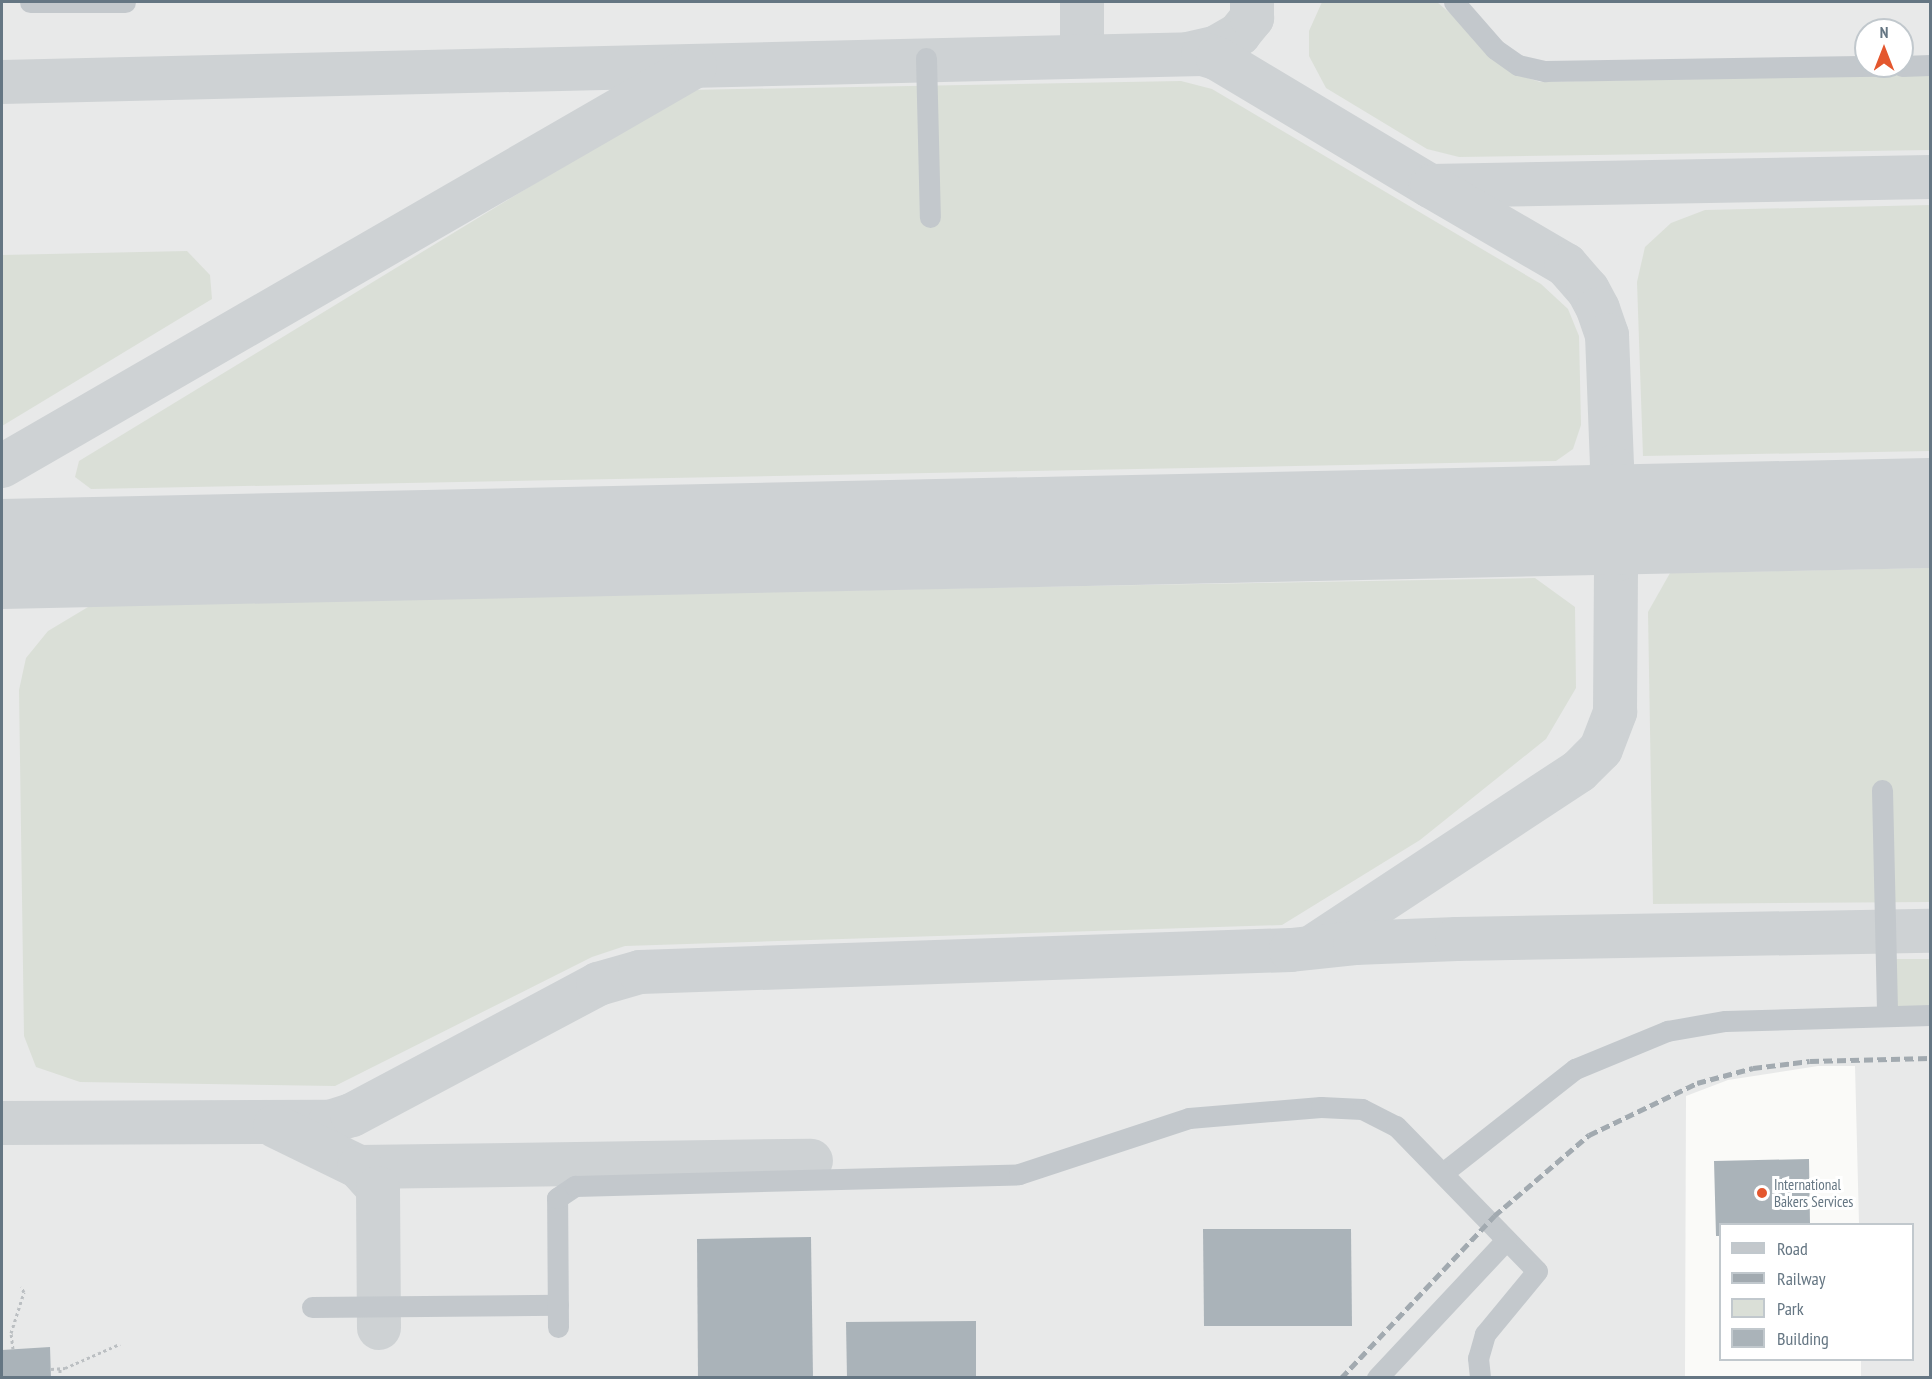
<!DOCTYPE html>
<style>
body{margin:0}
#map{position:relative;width:1932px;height:1379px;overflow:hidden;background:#fafaf8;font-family:"PT Sans Narrow",sans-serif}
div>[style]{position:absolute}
.built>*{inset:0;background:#e8e9e9}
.green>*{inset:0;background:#dadfd7}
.taxiway>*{height:44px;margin:-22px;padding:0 22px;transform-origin:22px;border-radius:22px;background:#ced2d4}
.runway>*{height:110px;margin:-55px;padding:0 55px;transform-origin:55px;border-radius:55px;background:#ced2d4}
.building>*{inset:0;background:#aab3b9}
.path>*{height:3px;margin-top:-1.5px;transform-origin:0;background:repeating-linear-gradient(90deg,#bbbfc2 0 3px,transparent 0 6px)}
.minor>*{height:21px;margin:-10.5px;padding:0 10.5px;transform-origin:10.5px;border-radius:10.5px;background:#c3c8cc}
.rail>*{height:4.5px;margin-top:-2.25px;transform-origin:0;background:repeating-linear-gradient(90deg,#a2aab0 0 9px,transparent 0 13.5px)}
.dots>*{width:16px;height:16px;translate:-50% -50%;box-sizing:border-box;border:3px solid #fff;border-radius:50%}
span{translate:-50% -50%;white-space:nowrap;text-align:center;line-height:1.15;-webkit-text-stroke:6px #fff;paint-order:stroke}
.poi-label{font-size:15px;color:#657683}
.left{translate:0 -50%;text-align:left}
.frame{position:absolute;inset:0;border:3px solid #657683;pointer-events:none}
.legend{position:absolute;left:1719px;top:1223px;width:195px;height:138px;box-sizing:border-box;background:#fff;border:2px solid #c1c8cd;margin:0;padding:8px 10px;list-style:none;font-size:18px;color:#657683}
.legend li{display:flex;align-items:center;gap:12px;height:30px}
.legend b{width:30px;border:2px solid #c1c8cd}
.north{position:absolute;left:1854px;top:18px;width:60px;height:60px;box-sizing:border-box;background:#fff;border:2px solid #c1c8cd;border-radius:50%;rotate:0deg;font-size:16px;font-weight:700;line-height:24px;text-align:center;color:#657683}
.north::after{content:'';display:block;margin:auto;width:21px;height:27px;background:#e4572e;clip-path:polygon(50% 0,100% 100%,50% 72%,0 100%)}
</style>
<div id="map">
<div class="built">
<i style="clip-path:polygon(evenodd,2px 2px,1930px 2px,1930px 1377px,1861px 1377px,1861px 1360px,1912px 1360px,1912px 1224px,1859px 1224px,1855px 1066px,1818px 1066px,1728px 1080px,1686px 1096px,1685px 1377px,2px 1378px,2px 2px,1866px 30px,1902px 30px,1902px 66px,1866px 66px,1866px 30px)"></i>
</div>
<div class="green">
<i style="clip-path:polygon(1322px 2px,1437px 2px,1522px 76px,1540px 82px,1930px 74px,1930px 150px,1459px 157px,1427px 149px,1326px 88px,1309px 56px,1309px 31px)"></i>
<i style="clip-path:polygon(1181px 81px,1212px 89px,1541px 284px,1568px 309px,1579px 336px,1581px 425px,1573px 449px,1556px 461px,91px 489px,75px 477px,79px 461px,688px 90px)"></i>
<i style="clip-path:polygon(1930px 205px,1930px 451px,1643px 456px,1637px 282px,1645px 247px,1671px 223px,1705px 210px)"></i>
<i style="clip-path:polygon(187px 251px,210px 275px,212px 299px,2px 426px,2px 255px)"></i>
<i style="clip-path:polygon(1930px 568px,1930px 902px,1653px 904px,1648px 612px,1670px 573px)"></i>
<i style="clip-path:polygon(1535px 578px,1575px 607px,1576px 688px,1546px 739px,1420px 840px,1282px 925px,625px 946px,592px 957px,335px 1086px,80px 1082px,36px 1067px,24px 1036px,19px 690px,26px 658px,48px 631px,93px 604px)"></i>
<i style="clip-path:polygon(1895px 959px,1930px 959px,1930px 1007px,1895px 1007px)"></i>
</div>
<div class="taxiway">
<i style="left:1188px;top:54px;width:28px;rotate:-13deg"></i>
<i style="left:1215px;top:48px;width:28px;rotate:-30deg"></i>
<i style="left:1239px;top:34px;width:21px;rotate:-51deg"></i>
<i style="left:1252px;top:18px;width:16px;rotate:-90deg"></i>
<i style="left:1082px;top:55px;width:53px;rotate:-90deg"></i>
<i style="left:2px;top:82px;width:1201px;rotate:-1.34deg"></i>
<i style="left:1203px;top:54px;width:16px;rotate:18deg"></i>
<i style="left:1218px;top:59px;width:247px;rotate:30.9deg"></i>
<i style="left:1430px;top:186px;width:500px;rotate:-1.03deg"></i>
<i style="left:1432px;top:187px;width:155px;rotate:30.2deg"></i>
<i style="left:1566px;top:265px;width:33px;rotate:49deg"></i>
<i style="left:1588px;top:290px;width:21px;rotate:62deg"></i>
<i style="left:1598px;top:309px;width:28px;rotate:71deg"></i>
<i style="left:1607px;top:335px;width:132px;rotate:87.8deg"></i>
<i style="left:1612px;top:467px;width:23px;rotate:105deg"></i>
<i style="left:1606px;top:489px;width:18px;rotate:139deg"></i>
<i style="left:1592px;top:501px;width:49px;rotate:153.4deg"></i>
<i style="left:2px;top:466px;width:800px;rotate:-29.99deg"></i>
<i style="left:1315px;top:945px;width:316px;rotate:-33.4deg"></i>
<i style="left:1579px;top:771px;width:31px;rotate:-45deg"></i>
<i style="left:1601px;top:749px;width:40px;rotate:-69deg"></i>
<i style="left:1615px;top:712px;width:152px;rotate:-89.6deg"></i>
<i style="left:1616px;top:560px;width:29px;rotate:-134deg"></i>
<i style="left:1596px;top:539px;width:51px;rotate:-161.6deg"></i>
<i style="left:2px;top:1123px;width:328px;rotate:-0.2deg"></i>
<i style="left:330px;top:1122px;width:23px;rotate:-18deg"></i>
<i style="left:352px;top:1115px;width:279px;rotate:-28deg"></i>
<i style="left:598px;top:984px;width:44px;rotate:-15.9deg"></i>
<i style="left:640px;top:972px;width:651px;rotate:-1.94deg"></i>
<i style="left:1291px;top:950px;width:64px;rotate:-6.2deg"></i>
<i style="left:1355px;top:943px;width:102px;rotate:-2.2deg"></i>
<i style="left:1457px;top:939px;width:473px;rotate:-1deg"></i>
<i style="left:275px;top:1126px;width:93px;rotate:26deg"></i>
<i style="left:359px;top:1167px;width:452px;rotate:-0.8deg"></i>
<i style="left:359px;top:1167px;width:28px;rotate:48deg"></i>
<i style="left:378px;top:1188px;width:140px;rotate:89.6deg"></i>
</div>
<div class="runway">
<i style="left:2px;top:554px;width:1928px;rotate:-1.22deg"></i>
</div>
<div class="building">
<i style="clip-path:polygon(1809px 1159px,1810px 1224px,1720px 1224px,1720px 1236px,1716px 1236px,1714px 1161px)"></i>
<i style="clip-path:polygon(1203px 1229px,1351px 1229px,1352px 1326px,1204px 1326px)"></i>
<i style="clip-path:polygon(811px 1237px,813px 1378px,698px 1378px,697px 1239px)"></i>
<i style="clip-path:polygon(976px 1321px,976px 1378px,847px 1378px,846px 1322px)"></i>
<i style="clip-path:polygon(50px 1347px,51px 1378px,2px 1378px,2px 1350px)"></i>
</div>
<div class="path">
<i style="left:13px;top:1349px;width:16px;rotate:-97deg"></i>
<i style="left:11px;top:1333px;width:43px;rotate:-72.4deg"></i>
<i style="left:24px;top:1292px;width:6px;rotate:-121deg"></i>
<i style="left:51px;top:1369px;width:14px;rotate:-4deg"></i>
<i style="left:65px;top:1368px;width:60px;rotate:-23.6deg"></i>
<i style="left:60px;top:1369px;width:9px;rotate:90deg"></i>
</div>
<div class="minor">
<i style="left:30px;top:2px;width:95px"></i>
<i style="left:1454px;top:2px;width:62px;rotate:48.9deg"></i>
<i style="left:1495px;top:49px;width:28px;rotate:35deg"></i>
<i style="left:1518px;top:65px;width:28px;rotate:13deg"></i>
<i style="left:1545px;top:71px;width:331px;rotate:-0.9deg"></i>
<i style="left:926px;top:58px;width:159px;rotate:88.6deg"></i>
<i style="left:1902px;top:66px;width:28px;rotate:-2deg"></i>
<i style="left:1882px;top:790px;width:226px;rotate:88.7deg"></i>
<i style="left:1444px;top:1172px;width:167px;rotate:-38.2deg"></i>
<i style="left:1575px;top:1069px;width:100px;rotate:-22.4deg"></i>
<i style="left:1667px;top:1031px;width:59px;rotate:-9.8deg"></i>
<i style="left:1725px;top:1021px;width:205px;rotate:-1.7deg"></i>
<i style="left:312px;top:1307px;width:246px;rotate:-0.5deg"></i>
<i style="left:558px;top:1327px;width:129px;rotate:-90.4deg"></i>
<i style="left:557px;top:1198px;width:22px;rotate:-34deg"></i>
<i style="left:575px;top:1186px;width:444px;rotate:-1.5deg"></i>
<i style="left:1019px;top:1174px;width:179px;rotate:-18.2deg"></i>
<i style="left:1189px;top:1118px;width:132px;rotate:-4.8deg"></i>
<i style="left:1321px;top:1107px;width:41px;rotate:2.8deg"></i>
<i style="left:1362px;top:1109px;width:38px;rotate:27deg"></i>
<i style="left:1396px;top:1126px;width:202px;rotate:45.8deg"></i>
<i style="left:1537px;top:1271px;width:82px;rotate:129.5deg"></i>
<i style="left:1485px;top:1334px;width:25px;rotate:106deg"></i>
<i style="left:1478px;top:1358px;width:20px;rotate:84deg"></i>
<i style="left:1377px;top:1378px;width:189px;rotate:-46.9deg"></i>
</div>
<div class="rail">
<i style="left:1341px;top:1378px;width:223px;rotate:-46.6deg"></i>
<i style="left:1494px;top:1216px;width:125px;rotate:-40.5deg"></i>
<i style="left:1589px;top:1135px;width:120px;rotate:-25.7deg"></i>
<i style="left:1697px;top:1083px;width:58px;rotate:-15deg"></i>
<i style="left:1753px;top:1068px;width:57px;rotate:-7deg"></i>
<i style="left:1810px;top:1061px;width:120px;rotate:-1.4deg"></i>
</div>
<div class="dots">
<i style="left:1762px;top:1193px;background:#e4572e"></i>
</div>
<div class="poi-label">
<span class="left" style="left:1774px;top:1193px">International<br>Bakers Services</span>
</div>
<div class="frame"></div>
<ul class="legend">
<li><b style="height:8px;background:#c3c8cc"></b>Road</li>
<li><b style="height:8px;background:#a2aab0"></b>Railway</li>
<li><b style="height:16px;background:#dadfd7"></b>Park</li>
<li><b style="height:16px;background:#aab3b9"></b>Building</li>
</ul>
<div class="north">N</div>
</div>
